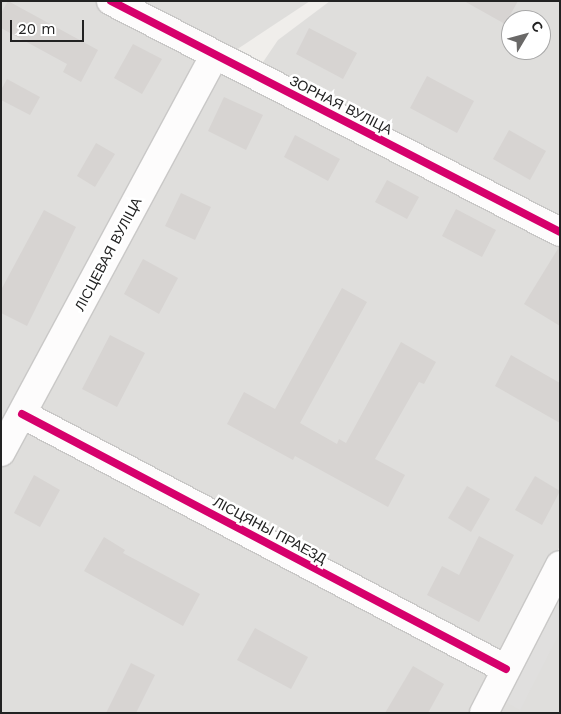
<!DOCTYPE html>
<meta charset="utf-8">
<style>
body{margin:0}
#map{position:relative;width:561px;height:714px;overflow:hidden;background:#f0eeeb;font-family:"Work Sans",sans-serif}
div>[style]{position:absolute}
.residential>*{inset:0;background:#dfdedc}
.parking>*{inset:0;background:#e0dfde}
.building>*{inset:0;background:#d7d4d2}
.roads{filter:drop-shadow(1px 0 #c9c8c7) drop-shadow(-1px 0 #c9c8c7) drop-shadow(0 1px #c9c8c7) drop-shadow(0 -1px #c9c8c7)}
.minor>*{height:28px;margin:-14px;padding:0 14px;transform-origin:14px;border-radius:14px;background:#fdfcfc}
.cycleway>*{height:8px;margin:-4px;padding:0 4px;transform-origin:4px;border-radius:4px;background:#d6006c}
span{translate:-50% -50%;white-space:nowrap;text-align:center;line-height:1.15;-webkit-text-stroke:5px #fff;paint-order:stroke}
.street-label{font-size:14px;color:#222}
.frame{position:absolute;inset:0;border:2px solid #222;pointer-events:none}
.north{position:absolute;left:501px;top:10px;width:50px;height:50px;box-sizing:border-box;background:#fff;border:1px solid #a7a7a7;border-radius:50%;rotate:53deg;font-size:14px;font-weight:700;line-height:20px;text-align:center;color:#222}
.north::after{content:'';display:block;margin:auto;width:18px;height:22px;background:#6a6968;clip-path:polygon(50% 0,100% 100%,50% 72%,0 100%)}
.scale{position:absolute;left:10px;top:20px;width:74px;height:22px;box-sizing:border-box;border:2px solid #222;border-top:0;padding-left:6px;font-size:15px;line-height:18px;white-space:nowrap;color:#222;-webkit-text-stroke:4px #fff;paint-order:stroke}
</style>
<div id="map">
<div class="residential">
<i style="clip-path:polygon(1px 1px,100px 1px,560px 240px,560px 546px,470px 713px,1px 713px)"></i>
<i style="clip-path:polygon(129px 1px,310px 1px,236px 50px)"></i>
<i style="clip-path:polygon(evenodd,330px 1px,560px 1px,560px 225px,261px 65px,278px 40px,330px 1px,511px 20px,541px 20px,541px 50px,511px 50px,511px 20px)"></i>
<i style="clip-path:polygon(560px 590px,560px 713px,493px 713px)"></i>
</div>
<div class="parking">
<i style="clip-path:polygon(554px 604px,560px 612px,560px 632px,520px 710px,504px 701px)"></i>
</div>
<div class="building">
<i style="clip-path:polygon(8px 1px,98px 50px,81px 82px,63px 72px,67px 64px,1px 28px,1px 13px)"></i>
<i style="clip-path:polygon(464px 1px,518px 1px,505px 24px)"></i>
<i style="clip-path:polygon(309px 28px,357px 53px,343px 79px,296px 54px)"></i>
<i style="clip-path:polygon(133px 44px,162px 59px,142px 94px,114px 78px)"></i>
<i style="clip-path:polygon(427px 76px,474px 101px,457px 133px,410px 108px)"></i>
<i style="clip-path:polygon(7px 79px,40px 97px,30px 115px,1px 100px,1px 90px)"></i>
<i style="clip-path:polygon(224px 97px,263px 115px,246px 150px,208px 131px)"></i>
<i style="clip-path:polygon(509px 130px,546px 151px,530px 180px,493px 159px)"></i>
<i style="clip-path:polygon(295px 135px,340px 159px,328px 181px,284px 157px)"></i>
<i style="clip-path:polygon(96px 143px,115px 154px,95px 187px,77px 176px)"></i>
<i style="clip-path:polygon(387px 180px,419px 197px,407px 219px,375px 202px)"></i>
<i style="clip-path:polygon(181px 193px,211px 207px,195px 240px,165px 226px)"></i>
<i style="clip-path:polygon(456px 209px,496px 230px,482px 257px,442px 236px)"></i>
<i style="clip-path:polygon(44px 210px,76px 227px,27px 326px,1px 313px,1px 290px)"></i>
<i style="clip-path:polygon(559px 247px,560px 247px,560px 326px,524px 304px)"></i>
<i style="clip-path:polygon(143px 259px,178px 278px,159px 314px,124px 294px)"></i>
<i style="clip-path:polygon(342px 288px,367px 302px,300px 423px,337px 444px,339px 439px,346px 443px,401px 342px,436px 362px,424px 384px,419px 382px,375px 459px,405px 475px,388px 507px,295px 456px,293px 460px,227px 424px,244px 392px,275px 409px)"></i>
<i style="clip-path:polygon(110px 335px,145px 353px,117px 407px,82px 389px)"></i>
<i style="clip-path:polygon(511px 355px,560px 383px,560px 423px,495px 386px)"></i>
<i style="clip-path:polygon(34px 475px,60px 490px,40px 527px,14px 513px)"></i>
<i style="clip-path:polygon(535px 476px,560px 491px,542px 525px,515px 510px)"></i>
<i style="clip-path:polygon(467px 486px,490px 499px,471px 532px,448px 518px)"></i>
<i style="clip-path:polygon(479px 536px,514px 555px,479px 622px,427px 595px,442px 566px,459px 575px)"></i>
<i style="clip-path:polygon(104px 537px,125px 550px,123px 553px,200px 594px,183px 626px,84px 571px)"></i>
<i style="clip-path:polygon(255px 628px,308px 657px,291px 689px,237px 660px)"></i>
<i style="clip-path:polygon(131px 663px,155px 675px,136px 713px,106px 713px)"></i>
<i style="clip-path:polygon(413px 666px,444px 684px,428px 713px,385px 713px)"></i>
</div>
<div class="roads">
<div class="minor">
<i style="left:111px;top:1px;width:505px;rotate:27.22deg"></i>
<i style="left:22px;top:414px;width:547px;rotate:27.78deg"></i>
<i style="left:1px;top:452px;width:450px;rotate:-61.7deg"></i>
<i style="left:484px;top:713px;width:166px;rotate:-62.8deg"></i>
</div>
</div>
<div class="cycleway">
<i style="left:111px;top:1px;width:505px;rotate:27.22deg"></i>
<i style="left:22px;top:414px;width:547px;rotate:27.78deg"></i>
</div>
<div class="street-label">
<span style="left:341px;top:105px;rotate:27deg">ЗОРНАЯ ВУЛІЦА</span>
<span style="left:108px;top:254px;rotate:-62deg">ЛІСЦЕВАЯ ВУЛІЦА</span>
<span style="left:270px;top:530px;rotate:28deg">ЛІСЦЯНЫ ПРАЕЗД</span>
</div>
<div class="frame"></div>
<div class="north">С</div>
<div class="scale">20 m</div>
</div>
